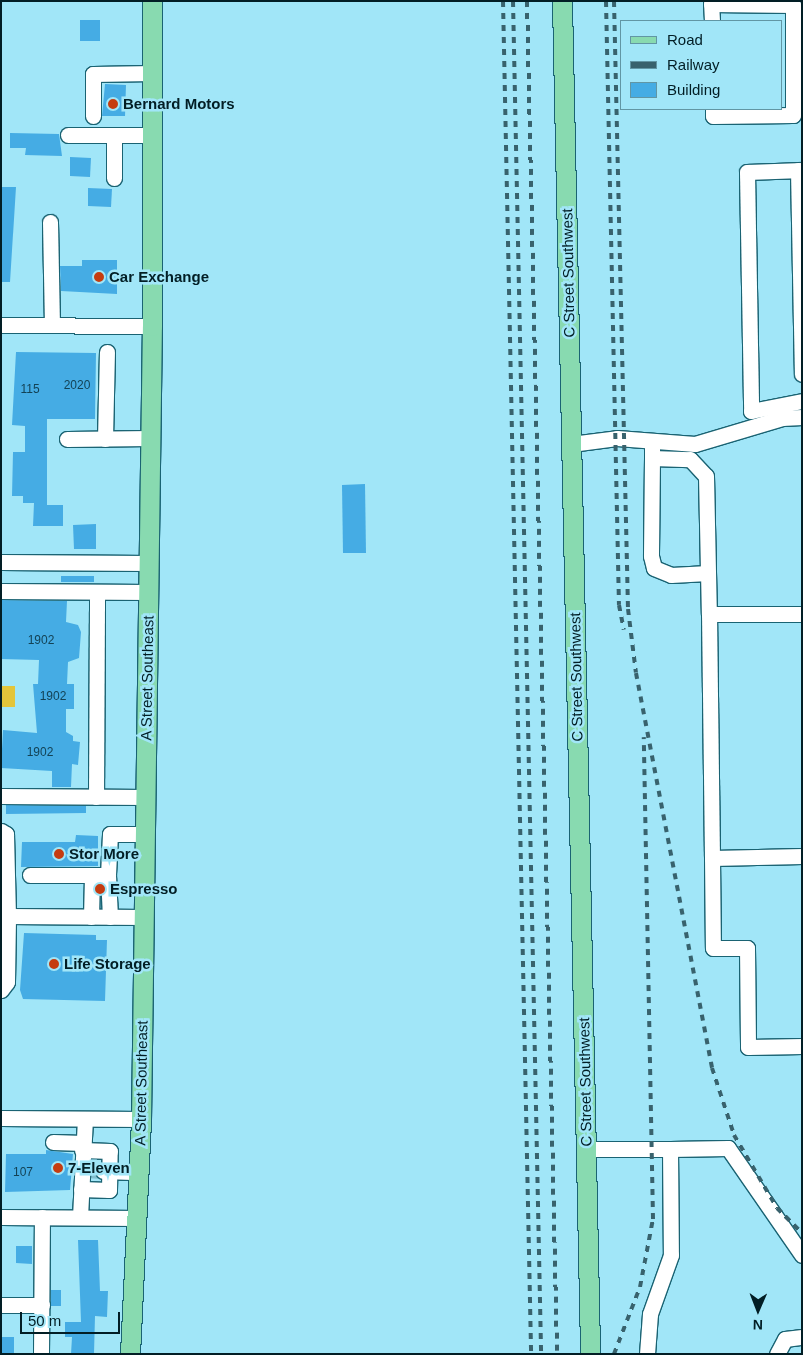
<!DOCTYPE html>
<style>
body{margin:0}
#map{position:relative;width:803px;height:1355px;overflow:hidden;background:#a1e6f8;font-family:Arial,sans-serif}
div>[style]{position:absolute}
.green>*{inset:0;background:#e3c53a}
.building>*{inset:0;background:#45ace4}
.minor-tunnel>*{height:15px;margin-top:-7.5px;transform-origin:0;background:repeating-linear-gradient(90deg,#81bece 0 15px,transparent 0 23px)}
.roads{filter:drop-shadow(1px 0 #1a6373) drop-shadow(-1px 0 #1a6373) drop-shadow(0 1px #1a6373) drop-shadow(0 -1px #1a6373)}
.minor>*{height:15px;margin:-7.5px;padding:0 7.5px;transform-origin:7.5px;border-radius:7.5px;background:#fff}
.major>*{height:19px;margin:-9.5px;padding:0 9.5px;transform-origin:9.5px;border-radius:9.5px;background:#88dab0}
.rail>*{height:4px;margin-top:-2px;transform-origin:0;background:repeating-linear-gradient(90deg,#38626d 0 6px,transparent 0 12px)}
.dots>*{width:14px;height:14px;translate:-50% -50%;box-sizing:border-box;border:2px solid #a1e6f8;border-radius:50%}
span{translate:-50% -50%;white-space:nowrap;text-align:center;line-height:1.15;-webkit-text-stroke:5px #a1e6f8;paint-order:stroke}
.number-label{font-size:12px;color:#134255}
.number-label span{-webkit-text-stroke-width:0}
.poi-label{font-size:15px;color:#021e25;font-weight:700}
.left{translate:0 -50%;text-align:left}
.street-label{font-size:15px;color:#021e25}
.frame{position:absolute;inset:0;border:2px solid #021e25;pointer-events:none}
.legend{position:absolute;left:620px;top:20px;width:162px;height:90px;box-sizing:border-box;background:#a1e6f8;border:1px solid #6196a4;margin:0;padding:6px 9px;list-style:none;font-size:15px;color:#021e25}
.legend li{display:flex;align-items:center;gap:10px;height:25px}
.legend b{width:25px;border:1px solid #6196a4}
.north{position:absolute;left:733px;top:1285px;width:50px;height:50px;-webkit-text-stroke:4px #a1e6f8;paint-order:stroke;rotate:181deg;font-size:14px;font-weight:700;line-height:20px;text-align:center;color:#021e25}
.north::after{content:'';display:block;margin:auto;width:18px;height:22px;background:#021e25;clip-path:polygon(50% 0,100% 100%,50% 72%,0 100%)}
.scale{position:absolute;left:20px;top:1312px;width:100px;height:22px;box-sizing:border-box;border:2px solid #021e25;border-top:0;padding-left:6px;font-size:15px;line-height:18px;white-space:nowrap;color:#021e25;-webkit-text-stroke:4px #a1e6f8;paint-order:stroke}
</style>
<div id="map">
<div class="green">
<i style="clip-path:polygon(1px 686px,15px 686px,15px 707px,1px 707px)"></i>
</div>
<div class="building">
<i style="clip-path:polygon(80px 20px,100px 20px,100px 41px,80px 41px)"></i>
<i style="clip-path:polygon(105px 84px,126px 85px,125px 116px,102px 116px)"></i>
<i style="clip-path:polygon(10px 133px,59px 134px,62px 156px,25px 155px,26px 148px,10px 148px)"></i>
<i style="clip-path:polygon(70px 157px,91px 158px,90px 177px,70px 176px)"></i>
<i style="clip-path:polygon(1px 187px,16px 187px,10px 282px,1px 282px)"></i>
<i style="clip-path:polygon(88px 188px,112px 189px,111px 207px,88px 206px)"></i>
<i style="clip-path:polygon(82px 260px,117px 260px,117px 294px,61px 291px,60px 266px,82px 266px)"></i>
<i style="clip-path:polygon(16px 352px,96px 353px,95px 419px,47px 419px,47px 505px,63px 505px,63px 526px,33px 526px,34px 503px,23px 503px,23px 496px,12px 496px,13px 452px,25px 452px,25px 426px,12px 425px)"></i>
<i style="clip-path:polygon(365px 484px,366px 553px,343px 553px,342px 485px)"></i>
<i style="clip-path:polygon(96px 524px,96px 549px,74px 549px,73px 525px)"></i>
<i style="clip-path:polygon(61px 576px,94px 576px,94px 582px,61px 582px)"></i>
<i style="clip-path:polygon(1px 600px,67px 601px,66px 622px,78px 625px,81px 632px,79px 658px,68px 662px,67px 684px,74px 684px,74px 709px,66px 709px,66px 732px,73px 736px,73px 741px,80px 742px,78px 765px,72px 764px,71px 787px,52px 787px,52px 771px,1px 768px,3px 730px,37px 733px,33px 684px,38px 684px,39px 660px,1px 659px)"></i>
<i style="clip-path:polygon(6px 805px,86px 806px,86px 813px,6px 814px)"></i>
<i style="clip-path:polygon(76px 835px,98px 836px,98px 866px,21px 867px,22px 842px,75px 842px)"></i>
<i style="clip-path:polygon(24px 933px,96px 935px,96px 940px,107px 940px,105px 1001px,23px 999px,20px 990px)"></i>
<i style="clip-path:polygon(46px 1150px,73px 1154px,70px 1190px,5px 1192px,6px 1154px,46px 1154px)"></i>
<i style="clip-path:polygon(78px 1240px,98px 1240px,100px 1291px,108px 1291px,107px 1317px,95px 1316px,94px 1354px,71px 1354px,72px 1337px,65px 1337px,65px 1322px,81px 1322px)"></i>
<i style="clip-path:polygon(16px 1246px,32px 1246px,32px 1264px,16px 1263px)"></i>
<i style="clip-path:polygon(51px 1290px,61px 1290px,61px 1306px,51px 1306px)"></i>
<i style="clip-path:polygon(1px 1337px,14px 1337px,14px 1354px,1px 1354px)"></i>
</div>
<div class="minor-tunnel">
<i style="left:85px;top:1170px;width:18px;rotate:3deg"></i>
</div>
<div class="roads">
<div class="minor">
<i style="left:712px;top:21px;width:17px;rotate:-93deg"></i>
<i style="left:711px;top:4px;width:82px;rotate:0.7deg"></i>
<i style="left:793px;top:5px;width:110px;rotate:90deg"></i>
<i style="left:793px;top:115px;width:80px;rotate:179.3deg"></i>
<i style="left:713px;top:116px;width:7px;rotate:-90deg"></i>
<i style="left:93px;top:116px;width:42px;rotate:-90deg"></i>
<i style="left:93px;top:74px;width:60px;rotate:-1deg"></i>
<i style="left:68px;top:135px;width:85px"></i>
<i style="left:798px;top:170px;width:204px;rotate:88.9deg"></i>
<i style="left:802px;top:170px;width:55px;rotate:177.9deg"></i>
<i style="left:747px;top:172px;width:239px;rotate:89deg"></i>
<i style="left:751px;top:411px;width:52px;rotate:-11.1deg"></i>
<i style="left:114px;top:178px;width:43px;rotate:-90deg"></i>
<i style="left:50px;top:222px;width:103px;rotate:88.9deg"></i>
<i style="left:1px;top:325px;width:151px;rotate:0.4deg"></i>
<i style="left:67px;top:439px;width:83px;rotate:-0.7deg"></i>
<i style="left:105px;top:439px;width:87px;rotate:-88.7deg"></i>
<i style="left:652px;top:442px;width:16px;rotate:90deg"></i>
<i style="left:652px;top:458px;width:38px;rotate:2deg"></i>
<i style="left:690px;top:459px;width:23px;rotate:47deg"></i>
<i style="left:706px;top:476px;width:138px;rotate:88.8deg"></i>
<i style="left:571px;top:444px;width:46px;rotate:-7.4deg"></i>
<i style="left:617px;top:438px;width:78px;rotate:4.4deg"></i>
<i style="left:695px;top:444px;width:91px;rotate:-16.6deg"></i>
<i style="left:782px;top:418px;width:20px;rotate:-3deg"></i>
<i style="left:652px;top:458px;width:98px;rotate:90.6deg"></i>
<i style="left:651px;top:556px;width:12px;rotate:76deg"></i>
<i style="left:654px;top:568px;width:18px;rotate:22deg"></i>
<i style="left:671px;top:575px;width:37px;rotate:-3deg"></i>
<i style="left:1px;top:562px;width:147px;rotate:0.4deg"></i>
<i style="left:1px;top:591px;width:147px;rotate:0.4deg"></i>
<i style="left:1px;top:796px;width:144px;rotate:0.4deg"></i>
<i style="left:96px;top:797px;width:205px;rotate:-89.7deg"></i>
<i style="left:1px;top:831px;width:6px;rotate:31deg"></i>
<i style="left:6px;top:834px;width:82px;rotate:88.6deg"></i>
<i style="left:802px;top:856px;width:90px;rotate:178.7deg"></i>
<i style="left:712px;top:858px;width:90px;rotate:89.4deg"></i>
<i style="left:713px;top:948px;width:34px"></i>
<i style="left:747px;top:948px;width:99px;rotate:89.4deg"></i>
<i style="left:748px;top:1047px;width:54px;rotate:-1.1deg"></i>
<i style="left:712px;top:858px;width:244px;rotate:-90.7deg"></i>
<i style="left:709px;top:614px;width:93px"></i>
<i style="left:30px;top:875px;width:78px"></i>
<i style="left:108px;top:875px;width:41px;rotate:-87.2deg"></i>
<i style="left:110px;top:834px;width:35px"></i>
<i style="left:108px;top:875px;width:42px;rotate:87.3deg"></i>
<i style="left:91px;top:917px;width:42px;rotate:-88.6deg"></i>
<i style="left:1px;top:990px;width:10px;rotate:-53deg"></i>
<i style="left:7px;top:982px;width:66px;rotate:-89.1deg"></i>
<i style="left:8px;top:916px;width:136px;rotate:0.4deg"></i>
<i style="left:1px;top:1118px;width:140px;rotate:0.4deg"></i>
<i style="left:53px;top:1142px;width:30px;rotate:2deg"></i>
<i style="left:586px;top:1149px;width:84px"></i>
<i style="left:670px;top:1149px;width:106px;rotate:89.5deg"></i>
<i style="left:671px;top:1255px;width:63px;rotate:109.6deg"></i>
<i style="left:650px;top:1314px;width:40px;rotate:94.3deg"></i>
<i style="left:670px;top:1149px;width:58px;rotate:-1deg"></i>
<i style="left:728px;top:1148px;width:130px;rotate:55.3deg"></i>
<i style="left:103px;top:1171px;width:36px;rotate:2deg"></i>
<i style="left:81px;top:1189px;width:28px;rotate:2deg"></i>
<i style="left:109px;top:1190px;width:39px;rotate:-89deg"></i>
<i style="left:110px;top:1151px;width:28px;rotate:-178deg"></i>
<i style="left:1px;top:1217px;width:137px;rotate:0.4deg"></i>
<i style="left:80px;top:1217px;width:98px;rotate:-87.1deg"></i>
<i style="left:1px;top:1305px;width:41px"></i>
<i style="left:41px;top:1354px;width:137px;rotate:-89.6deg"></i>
<i style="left:777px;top:1354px;width:17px;rotate:-62deg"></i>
<i style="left:785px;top:1339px;width:17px;rotate:-7deg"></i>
</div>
<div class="major">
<i style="left:562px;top:1px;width:1353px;rotate:88.81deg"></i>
<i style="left:130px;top:1354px;width:235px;rotate:-87.3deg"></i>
<i style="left:141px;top:1119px;width:793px;rotate:-89.21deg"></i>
<i style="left:152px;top:326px;width:325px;rotate:-90deg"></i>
</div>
</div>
<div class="rail">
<i style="left:503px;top:1px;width:1353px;rotate:88.81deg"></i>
<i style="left:513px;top:1px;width:1353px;rotate:88.81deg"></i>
<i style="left:527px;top:1px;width:1353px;rotate:88.73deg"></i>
<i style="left:606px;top:1px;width:604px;rotate:88.77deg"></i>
<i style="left:619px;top:605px;width:25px;rotate:79deg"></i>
<i style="left:614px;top:1px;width:608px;rotate:88.68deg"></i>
<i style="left:628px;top:609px;width:64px;rotate:82.9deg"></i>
<i style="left:636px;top:673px;width:402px;rotate:79.1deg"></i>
<i style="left:712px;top:1068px;width:71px;rotate:71.8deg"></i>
<i style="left:734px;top:1135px;width:85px;rotate:59.5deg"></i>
<i style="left:777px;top:1208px;width:35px;rotate:45deg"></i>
<i style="left:614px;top:1354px;width:72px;rotate:-68.8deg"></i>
<i style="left:640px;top:1287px;width:69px;rotate:-79.2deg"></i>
<i style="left:653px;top:1219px;width:482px;rotate:-91.1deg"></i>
</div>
<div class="dots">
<i style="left:113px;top:104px;background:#c53c10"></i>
<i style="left:99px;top:277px;background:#c53c10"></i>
<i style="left:59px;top:854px;background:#c53c10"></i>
<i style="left:100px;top:889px;background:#c53c10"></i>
<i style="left:54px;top:964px;background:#c53c10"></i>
<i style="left:58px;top:1168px;background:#c53c10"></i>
</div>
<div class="number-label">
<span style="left:77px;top:386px">2020</span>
<span style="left:30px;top:390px">115</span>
<span style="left:41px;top:641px">1902</span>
<span style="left:53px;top:697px">1902</span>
<span style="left:40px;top:753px">1902</span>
<span style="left:23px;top:1173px">107</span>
</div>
<div class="poi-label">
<span class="left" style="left:123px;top:104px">Bernard Motors</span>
<span class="left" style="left:109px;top:277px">Car Exchange</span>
<span class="left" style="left:69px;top:854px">Stor More</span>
<span class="left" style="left:110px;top:889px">Espresso</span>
<span class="left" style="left:64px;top:964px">Life Storage</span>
<span class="left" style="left:68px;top:1168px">7-Eleven</span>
</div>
<div class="street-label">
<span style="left:568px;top:273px;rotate:-91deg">C Street Southwest</span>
<span style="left:576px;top:677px;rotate:-91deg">C Street Southwest</span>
<span style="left:147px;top:678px;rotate:-89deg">A Street Southeast</span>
<span style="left:585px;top:1082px;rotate:-91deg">C Street Southwest</span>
<span style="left:141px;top:1083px;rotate:-89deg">A Street Southeast</span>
</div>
<div class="frame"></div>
<ul class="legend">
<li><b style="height:6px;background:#88dab0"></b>Road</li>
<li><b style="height:6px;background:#38626d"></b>Railway</li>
<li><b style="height:14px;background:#45ace4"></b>Building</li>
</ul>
<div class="north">N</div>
<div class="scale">50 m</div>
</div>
